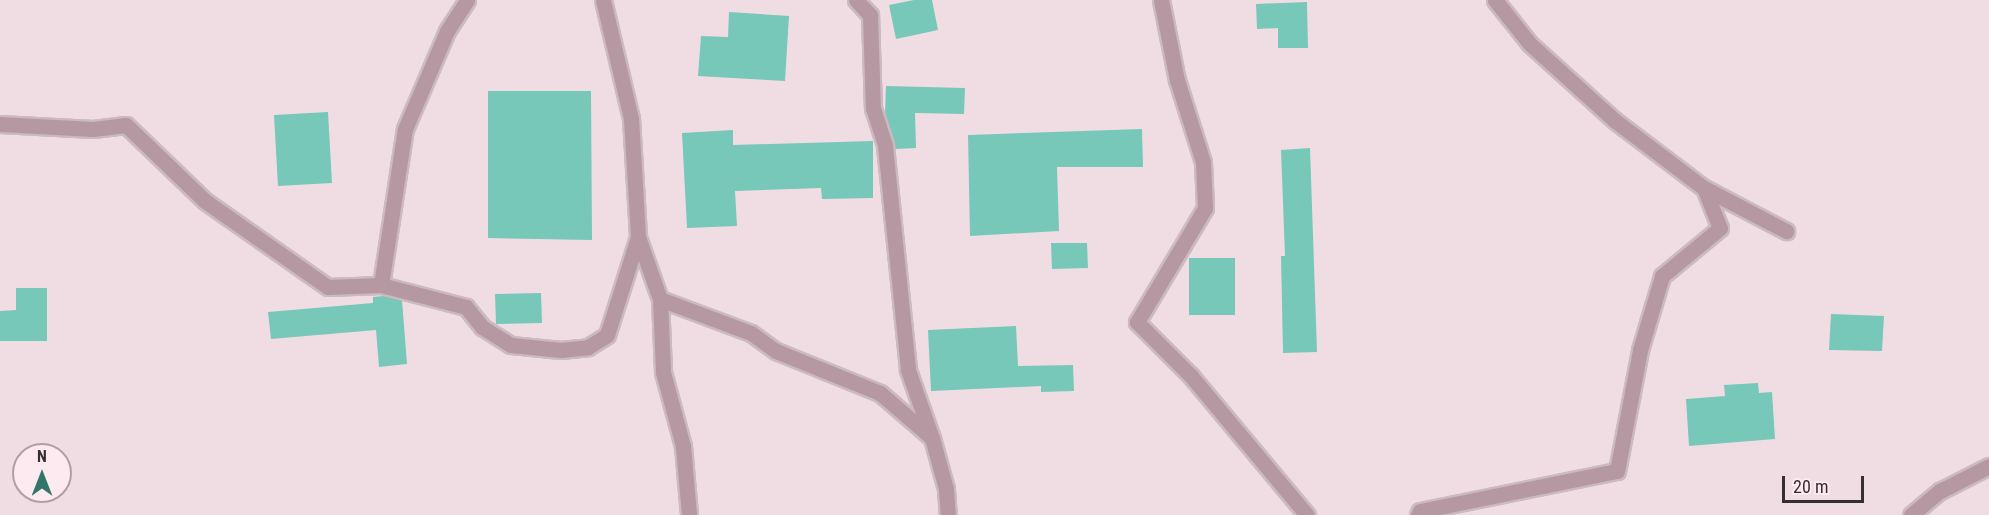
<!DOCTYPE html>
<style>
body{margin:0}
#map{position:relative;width:1989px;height:515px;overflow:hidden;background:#f0dde3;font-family:"Roboto Condensed",sans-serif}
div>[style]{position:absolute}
.building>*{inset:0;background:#77c8b8}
.roads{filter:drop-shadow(2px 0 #cbbabf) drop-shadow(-2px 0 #cbbabf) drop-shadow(0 2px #cbbabf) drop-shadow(0 -2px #cbbabf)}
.minor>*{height:15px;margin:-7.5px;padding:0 7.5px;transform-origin:7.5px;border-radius:7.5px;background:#b698a2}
span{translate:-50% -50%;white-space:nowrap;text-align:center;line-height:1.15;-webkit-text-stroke:6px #fdeaf0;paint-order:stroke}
.north{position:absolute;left:12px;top:443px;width:60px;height:60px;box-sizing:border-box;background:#fdeaf0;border:2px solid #ad9fa4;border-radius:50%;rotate:0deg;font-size:16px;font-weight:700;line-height:24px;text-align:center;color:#362e31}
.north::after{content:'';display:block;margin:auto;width:21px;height:27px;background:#32766a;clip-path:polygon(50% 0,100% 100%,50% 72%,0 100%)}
.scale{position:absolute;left:1782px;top:476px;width:82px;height:27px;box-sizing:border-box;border:3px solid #362e31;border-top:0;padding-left:8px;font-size:18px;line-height:21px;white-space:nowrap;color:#362e31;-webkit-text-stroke:4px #fdeaf0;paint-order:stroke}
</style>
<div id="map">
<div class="building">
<i style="clip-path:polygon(914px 0,932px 0,938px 30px,896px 39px,889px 5px)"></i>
<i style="clip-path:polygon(1307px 2px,1308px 48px,1278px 48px,1278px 28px,1257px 29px,1256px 4px)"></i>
<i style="clip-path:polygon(729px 12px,789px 16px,785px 81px,698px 76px,701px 36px,728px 37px)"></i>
<i style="clip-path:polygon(886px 86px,965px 88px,964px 114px,915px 113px,916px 148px,895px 149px,885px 115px)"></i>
<i style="clip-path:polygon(488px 91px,591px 91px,592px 240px,488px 238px)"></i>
<i style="clip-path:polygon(328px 112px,332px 183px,278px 186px,274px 115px)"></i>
<i style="clip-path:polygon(1142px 129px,1143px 167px,1057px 167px,1059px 231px,970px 236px,968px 135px)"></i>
<i style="clip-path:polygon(733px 130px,733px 145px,873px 141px,873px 198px,822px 199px,821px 188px,735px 191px,737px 226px,687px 228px,682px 133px)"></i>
<i style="clip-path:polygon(1310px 148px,1317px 352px,1283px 353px,1281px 256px,1285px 256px,1281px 150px)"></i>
<i style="clip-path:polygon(1051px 243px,1087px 243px,1088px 268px,1052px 269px)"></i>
<i style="clip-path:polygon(1189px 258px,1235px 258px,1235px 315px,1189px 315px)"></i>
<i style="clip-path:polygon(16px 288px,47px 288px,47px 341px,0 341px,0 311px,16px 310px)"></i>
<i style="clip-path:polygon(541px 293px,542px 323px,496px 324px,495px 294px)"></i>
<i style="clip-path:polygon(384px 296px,402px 300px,407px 364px,379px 367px,376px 330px,271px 339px,268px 312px,373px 303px,373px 297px)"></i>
<i style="clip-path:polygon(1831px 314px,1884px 316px,1882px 351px,1829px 350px)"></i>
<i style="clip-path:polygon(1016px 326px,1018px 366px,1073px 365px,1074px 391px,1041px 392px,1041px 386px,931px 391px,928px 330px)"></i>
<i style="clip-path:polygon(1758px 383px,1759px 393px,1772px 392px,1775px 439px,1689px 446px,1686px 399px,1725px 396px,1724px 385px)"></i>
</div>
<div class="roads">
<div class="minor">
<i style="left:603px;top:0;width:121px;rotate:76.7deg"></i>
<i style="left:631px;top:118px;width:119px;rotate:86.6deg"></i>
<i style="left:638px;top:237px;width:66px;rotate:70.5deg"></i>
<i style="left:660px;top:299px;width:73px;rotate:87.6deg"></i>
<i style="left:663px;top:372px;width:77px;rotate:74.9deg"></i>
<i style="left:683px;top:446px;width:69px;rotate:85deg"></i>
<i style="left:856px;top:0;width:21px;rotate:47deg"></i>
<i style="left:870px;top:15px;width:93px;rotate:88.2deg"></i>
<i style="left:873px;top:108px;width:40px;rotate:72deg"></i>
<i style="left:885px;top:146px;width:225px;rotate:84.1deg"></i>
<i style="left:908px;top:370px;width:72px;rotate:70.6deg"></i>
<i style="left:1161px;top:0;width:82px;rotate:78.7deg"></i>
<i style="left:1177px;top:80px;width:86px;rotate:72.4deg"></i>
<i style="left:1203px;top:162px;width:46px;rotate:87.5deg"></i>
<i style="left:1205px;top:208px;width:133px;rotate:120.8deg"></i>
<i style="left:1137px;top:322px;width:76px;rotate:45deg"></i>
<i style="left:1191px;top:376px;width:181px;rotate:50.2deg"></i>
<i style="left:1495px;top:0;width:56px;rotate:51.5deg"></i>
<i style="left:1530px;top:44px;width:113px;rotate:42.1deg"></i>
<i style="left:1614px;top:120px;width:113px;rotate:37.1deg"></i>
<i style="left:1704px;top:188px;width:93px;rotate:27.7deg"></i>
<i style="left:0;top:124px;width:93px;rotate:3.1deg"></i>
<i style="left:93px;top:129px;width:33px;rotate:-7deg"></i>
<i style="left:126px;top:125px;width:110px;rotate:43.9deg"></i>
<i style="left:205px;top:201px;width:150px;rotate:35deg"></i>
<i style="left:328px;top:287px;width:53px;rotate:-2.2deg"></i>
<i style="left:381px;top:285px;width:88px;rotate:14.5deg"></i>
<i style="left:466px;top:307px;width:26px;rotate:51deg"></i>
<i style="left:482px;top:327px;width:34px;rotate:32deg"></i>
<i style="left:511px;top:345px;width:50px;rotate:5.7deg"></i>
<i style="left:561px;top:350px;width:27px;rotate:-6deg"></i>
<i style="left:588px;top:347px;width:22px;rotate:-32deg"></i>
<i style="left:607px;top:335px;width:103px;rotate:-72.4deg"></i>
<i style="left:381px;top:285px;width:158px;rotate:-81.3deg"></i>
<i style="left:405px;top:129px;width:107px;rotate:-66.8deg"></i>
<i style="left:447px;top:31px;width:37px;rotate:-57deg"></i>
<i style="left:660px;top:299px;width:97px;rotate:20.5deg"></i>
<i style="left:751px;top:333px;width:31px;rotate:36deg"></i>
<i style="left:776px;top:351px;width:112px;rotate:22deg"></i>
<i style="left:880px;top:393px;width:69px;rotate:40.9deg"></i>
<i style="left:932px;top:438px;width:53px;rotate:74.6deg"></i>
<i style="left:946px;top:489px;width:26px;rotate:86deg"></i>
<i style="left:1418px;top:515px;width:4px;rotate:-63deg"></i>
<i style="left:1420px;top:511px;width:201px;rotate:-11.5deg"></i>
<i style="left:1617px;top:471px;width:123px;rotate:-79.2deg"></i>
<i style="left:1640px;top:350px;width:77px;rotate:-73.4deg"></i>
<i style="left:1662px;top:276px;width:75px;rotate:-39.6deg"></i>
<i style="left:1720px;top:228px;width:43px;rotate:-111.8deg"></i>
<i style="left:1911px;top:515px;width:38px;rotate:-40deg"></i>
<i style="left:1940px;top:491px;width:55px;rotate:-27deg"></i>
</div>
</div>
<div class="north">N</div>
<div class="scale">20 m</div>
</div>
